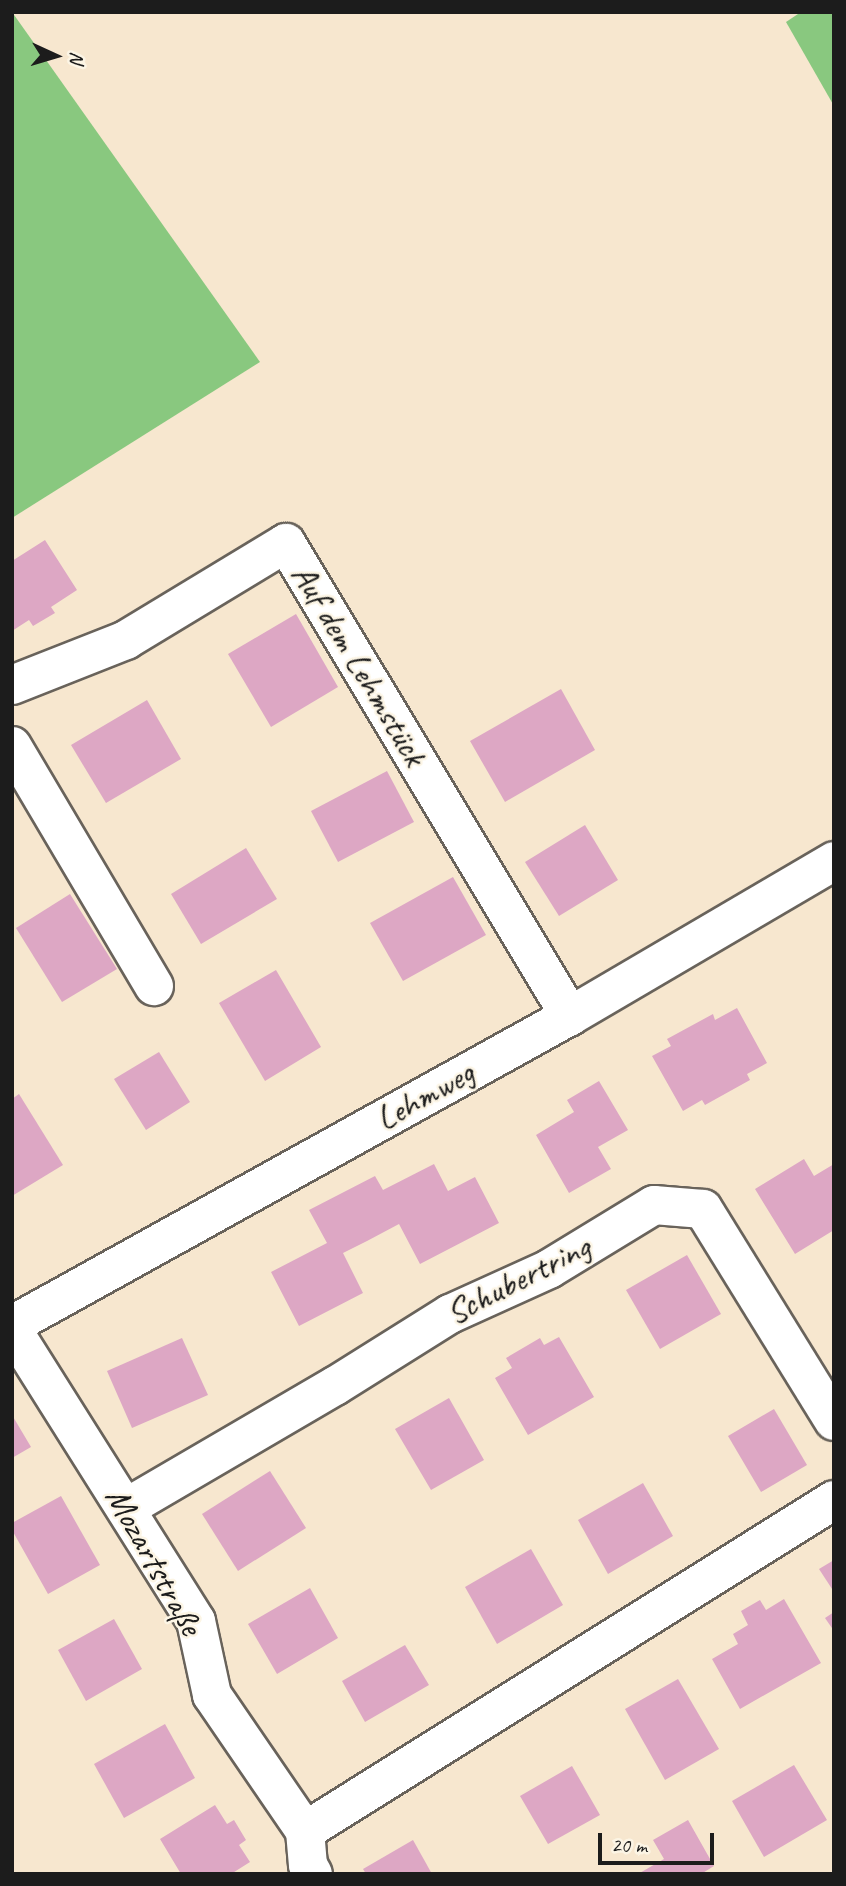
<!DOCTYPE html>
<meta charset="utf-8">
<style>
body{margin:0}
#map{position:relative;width:846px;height:1886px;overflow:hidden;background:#f7e7cf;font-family:Caveat,sans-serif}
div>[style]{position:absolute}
.green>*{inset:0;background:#89c87f}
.building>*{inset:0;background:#dda7c4}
.roads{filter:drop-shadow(2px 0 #69635b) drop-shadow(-2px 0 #69635b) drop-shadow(0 2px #69635b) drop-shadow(0 -2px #69635b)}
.minor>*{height:38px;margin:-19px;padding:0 19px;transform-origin:19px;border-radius:19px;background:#fff}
span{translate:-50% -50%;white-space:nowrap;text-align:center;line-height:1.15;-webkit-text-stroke:5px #fcf5e5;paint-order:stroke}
.street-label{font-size:35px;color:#1c1c1c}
.frame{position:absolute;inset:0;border:14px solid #1c1c1c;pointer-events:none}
.north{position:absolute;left:21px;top:21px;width:70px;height:70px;-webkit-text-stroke:5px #fcf5e5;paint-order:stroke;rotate:94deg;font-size:19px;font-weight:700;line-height:28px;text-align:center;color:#1c1c1c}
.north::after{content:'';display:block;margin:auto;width:24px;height:32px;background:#1c1c1c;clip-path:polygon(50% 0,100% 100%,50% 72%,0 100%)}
.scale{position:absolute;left:598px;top:1833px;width:116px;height:32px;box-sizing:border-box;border:4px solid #1c1c1c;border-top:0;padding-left:9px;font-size:21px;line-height:24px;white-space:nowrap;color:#1c1c1c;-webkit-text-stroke:5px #fcf5e5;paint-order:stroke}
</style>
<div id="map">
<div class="green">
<i style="clip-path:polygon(12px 12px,260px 362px,12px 518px)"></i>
<i style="clip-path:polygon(801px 12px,834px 12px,834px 106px,786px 22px)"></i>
</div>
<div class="building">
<i style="clip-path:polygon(45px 540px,77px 590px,51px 607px,55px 613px,33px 626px,29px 620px,12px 631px,12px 561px)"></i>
<i style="clip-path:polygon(296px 614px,338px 687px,271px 727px,228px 654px)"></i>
<i style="clip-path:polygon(561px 689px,595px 750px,505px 802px,470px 741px)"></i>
<i style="clip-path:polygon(147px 700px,181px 759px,106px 803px,71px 745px)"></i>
<i style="clip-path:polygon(387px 771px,414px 822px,338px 862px,311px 811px)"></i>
<i style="clip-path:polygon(585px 825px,618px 880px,559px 916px,525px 862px)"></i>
<i style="clip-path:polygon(246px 848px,277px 899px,201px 944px,171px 894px)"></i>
<i style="clip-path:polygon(453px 877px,486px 935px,403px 981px,370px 923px)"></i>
<i style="clip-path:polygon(70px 894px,117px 969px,62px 1002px,16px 928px)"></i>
<i style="clip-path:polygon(276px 970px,321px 1047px,265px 1081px,219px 1003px)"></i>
<i style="clip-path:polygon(737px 1008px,767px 1063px,747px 1074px,750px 1080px,705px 1105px,702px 1100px,683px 1111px,652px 1056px,671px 1046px,667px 1039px,713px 1014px,715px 1020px)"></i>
<i style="clip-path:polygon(159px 1052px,190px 1102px,146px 1130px,114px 1079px)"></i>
<i style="clip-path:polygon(599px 1081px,628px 1130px,598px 1147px,611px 1169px,569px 1193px,536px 1135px,574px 1112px,567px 1100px)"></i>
<i style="clip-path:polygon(19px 1094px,63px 1165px,12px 1196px,12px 1099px)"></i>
<i style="clip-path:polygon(804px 1159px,814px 1176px,834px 1164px,834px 1230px,795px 1254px,755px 1189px)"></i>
<i style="clip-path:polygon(434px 1164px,448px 1191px,475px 1177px,499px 1223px,420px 1264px,399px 1224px,367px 1241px,343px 1253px,363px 1293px,299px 1326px,271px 1272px,327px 1243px,309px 1210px,375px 1176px,383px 1190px)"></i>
<i style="clip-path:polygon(687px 1255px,721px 1314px,660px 1349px,626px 1290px)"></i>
<i style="clip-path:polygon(559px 1337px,594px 1397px,528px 1435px,495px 1378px,512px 1368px,506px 1358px,540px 1338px,544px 1345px)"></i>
<i style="clip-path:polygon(182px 1338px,208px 1395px,132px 1428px,107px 1371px)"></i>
<i style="clip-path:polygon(449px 1398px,484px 1460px,431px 1490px,395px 1429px)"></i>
<i style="clip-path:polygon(774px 1409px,807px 1465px,761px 1492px,728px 1436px)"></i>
<i style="clip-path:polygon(12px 1415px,31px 1447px,12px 1458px)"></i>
<i style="clip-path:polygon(270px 1471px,306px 1528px,238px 1571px,202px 1514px)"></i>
<i style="clip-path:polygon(643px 1483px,673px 1536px,608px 1574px,578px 1520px)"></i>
<i style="clip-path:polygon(61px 1496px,100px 1565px,48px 1594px,12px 1530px,12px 1523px)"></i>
<i style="clip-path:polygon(531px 1549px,563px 1605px,497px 1644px,465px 1587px)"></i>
<i style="clip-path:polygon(834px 1560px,834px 1592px,819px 1569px)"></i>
<i style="clip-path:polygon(310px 1588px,338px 1638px,277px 1674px,248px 1624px)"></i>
<i style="clip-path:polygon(784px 1599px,821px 1663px,740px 1709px,712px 1659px,738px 1644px,733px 1634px,748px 1625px,741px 1611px,760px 1600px,766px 1610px)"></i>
<i style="clip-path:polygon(834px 1612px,834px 1631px,825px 1618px)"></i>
<i style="clip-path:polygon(114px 1619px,142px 1669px,86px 1701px,58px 1650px)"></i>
<i style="clip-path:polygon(405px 1645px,429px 1685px,365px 1722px,342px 1681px)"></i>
<i style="clip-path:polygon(678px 1679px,719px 1749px,665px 1780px,625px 1709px)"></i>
<i style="clip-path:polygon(165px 1724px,195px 1778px,124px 1818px,94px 1764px)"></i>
<i style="clip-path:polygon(794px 1765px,827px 1820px,764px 1857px,732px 1801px)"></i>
<i style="clip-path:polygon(572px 1766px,600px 1815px,548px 1844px,520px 1796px)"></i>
<i style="clip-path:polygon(215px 1805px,227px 1824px,234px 1820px,246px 1840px,239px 1845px,250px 1862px,231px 1874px,181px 1874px,160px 1839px)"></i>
<i style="clip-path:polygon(688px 1820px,714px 1866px,701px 1874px,638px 1874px,664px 1859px,653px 1840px)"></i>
<i style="clip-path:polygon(413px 1840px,432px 1874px,366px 1874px,363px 1869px)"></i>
</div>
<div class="roads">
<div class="minor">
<i style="left:12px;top:685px;width:123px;rotate:-21.5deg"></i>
<i style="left:126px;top:640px;width:187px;rotate:-31.2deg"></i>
<i style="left:286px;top:543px;width:552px;rotate:59.02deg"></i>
<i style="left:12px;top:746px;width:279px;rotate:59.4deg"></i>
<i style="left:12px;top:1325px;width:638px;rotate:-28.98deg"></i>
<i style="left:570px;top:1016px;width:306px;rotate:-30.4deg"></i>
<i style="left:12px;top:1329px;width:345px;rotate:57.8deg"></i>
<i style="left:196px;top:1621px;width:76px;rotate:77.8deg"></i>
<i style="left:212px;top:1695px;width:165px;rotate:55.6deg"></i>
<i style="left:305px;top:1831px;width:34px;rotate:85deg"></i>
<i style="left:308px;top:1865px;width:10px;rotate:61deg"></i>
<i style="left:126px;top:1508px;width:242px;rotate:-30.3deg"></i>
<i style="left:335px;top:1386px;width:136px;rotate:-32.1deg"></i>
<i style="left:450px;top:1314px;width:109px;rotate:-24.4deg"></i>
<i style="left:549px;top:1269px;width:123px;rotate:-31.4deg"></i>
<i style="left:654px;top:1205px;width:49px;rotate:4.7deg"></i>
<i style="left:703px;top:1209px;width:249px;rotate:58.3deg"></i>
<i style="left:305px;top:1831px;width:624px;rotate:-32.03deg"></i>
</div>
</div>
<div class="street-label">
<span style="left:359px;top:665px;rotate:59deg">Auf dem Lehmstück</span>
<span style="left:425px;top:1096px;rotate:-29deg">Lehmweg</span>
<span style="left:518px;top:1280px;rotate:-27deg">Schubertring</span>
<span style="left:154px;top:1561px;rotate:61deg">Mozartstraße</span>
</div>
<div class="frame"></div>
<div class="north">N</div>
<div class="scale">20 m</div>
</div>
